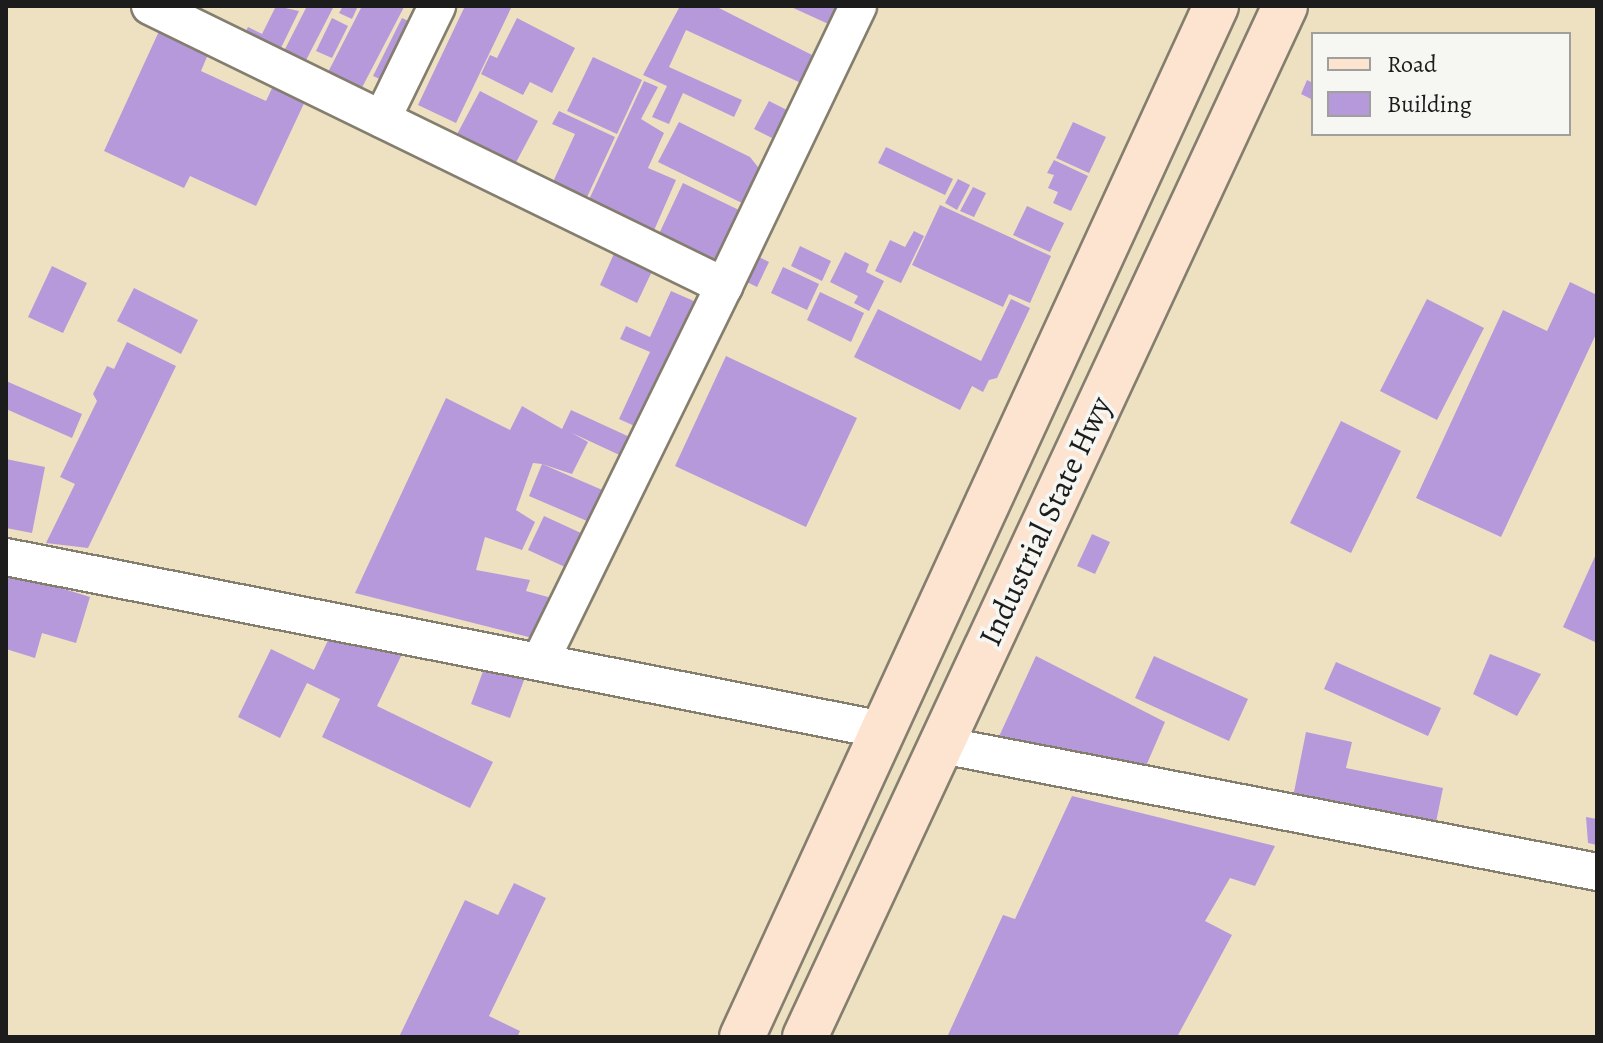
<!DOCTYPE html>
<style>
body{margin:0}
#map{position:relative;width:1603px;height:1043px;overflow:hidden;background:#ede1c2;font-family:Alegreya,serif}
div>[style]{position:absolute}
.building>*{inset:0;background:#b699da}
.roads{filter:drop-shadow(2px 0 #847e6f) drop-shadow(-2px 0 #847e6f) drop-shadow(0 2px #847e6f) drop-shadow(0 -2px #847e6f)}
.street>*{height:36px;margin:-18px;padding:0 18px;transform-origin:18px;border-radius:18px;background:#fff}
.secondary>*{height:44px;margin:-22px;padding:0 22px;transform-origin:22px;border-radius:22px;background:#fde4d1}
span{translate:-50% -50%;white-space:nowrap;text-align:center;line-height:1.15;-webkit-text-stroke:7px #f6f6f2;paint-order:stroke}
.street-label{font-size:32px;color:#1c1c1c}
.frame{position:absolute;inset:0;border:8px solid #1c1c1c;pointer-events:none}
.legend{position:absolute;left:1311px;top:32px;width:260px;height:104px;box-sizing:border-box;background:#f6f6f2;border:2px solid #9f9f9c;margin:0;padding:10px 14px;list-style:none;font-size:24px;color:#1c1c1c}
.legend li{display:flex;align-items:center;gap:16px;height:40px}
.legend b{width:40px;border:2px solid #9f9f9c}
</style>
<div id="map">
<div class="building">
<i style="clip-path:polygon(276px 6px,299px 11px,278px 54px,243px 37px,248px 27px,262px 34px)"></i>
<i style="clip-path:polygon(307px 6px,334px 6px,303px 66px,282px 55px)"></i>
<i style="clip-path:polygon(343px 6px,358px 6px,352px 19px,339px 13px)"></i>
<i style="clip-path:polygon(362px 6px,404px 7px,356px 99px,323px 82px)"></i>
<i style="clip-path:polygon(465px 6px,512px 6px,456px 123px,418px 105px)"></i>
<i style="clip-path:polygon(680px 6px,715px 6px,814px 56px,801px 83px,686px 30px,669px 67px,742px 100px,734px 117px,683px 93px,669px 124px,652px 117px,667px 86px,643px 75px)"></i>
<i style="clip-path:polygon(789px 6px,845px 6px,835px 27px)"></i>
<i style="clip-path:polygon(332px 18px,348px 26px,332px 58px,316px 51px)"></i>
<i style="clip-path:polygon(402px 18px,417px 25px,382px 80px,373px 76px)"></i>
<i style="clip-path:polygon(517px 18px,575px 48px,552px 93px,530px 82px,523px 95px,481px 74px,490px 55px,497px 58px)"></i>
<i style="clip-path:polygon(160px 29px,209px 52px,201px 71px,266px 101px,275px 82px,307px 97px,256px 206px,190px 176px,184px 188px,104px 151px)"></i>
<i style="clip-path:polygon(593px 57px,642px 80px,617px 134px,567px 111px)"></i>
<i style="clip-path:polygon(1307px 80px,1313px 83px,1313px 100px,1301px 94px)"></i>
<i style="clip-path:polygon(644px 81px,658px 87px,641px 119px,664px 133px,648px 168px,676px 180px,652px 235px,586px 206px)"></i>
<i style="clip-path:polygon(480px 91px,538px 121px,513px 168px,455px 138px)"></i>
<i style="clip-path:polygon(769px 101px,787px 110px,772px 138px,754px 129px)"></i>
<i style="clip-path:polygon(559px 111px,615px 137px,581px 210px,547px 195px,575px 134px,552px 124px)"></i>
<i style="clip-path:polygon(679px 122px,750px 157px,762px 172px,746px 205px,658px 162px)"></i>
<i style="clip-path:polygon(1073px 122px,1106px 137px,1089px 173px,1056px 158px)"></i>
<i style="clip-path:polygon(886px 147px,953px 179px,945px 195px,878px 163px)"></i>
<i style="clip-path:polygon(1054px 160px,1088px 176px,1071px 211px,1053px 203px,1058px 192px,1048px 188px,1054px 175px,1047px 173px)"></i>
<i style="clip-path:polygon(958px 179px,970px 185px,957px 210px,945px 203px)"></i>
<i style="clip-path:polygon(683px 183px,739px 210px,712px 265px,657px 238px)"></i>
<i style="clip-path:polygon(973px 187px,986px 193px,974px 217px,960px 211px)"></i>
<i style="clip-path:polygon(940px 205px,1051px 256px,1030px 303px,1009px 294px,1003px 307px,912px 265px)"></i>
<i style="clip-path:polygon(1027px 206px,1064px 223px,1050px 252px,1013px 235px)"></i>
<i style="clip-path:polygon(914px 231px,924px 236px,901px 283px,875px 271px,890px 240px,905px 247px)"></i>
<i style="clip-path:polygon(800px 246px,831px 261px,822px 281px,791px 266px)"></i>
<i style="clip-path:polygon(617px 247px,655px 265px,637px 303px,600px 285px)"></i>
<i style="clip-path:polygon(845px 252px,869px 264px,866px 272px,884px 281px,869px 311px,854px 303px,858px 296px,830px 282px)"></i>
<i style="clip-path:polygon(753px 254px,769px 262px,757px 287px,741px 279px)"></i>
<i style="clip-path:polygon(52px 266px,87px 283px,63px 333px,28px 317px)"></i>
<i style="clip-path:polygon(783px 267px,819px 284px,807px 310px,771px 293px)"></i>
<i style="clip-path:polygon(1570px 282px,1597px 295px,1597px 332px,1501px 537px,1416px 498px,1503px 310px,1547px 331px)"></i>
<i style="clip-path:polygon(134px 288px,198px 320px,181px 354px,117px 321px)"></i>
<i style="clip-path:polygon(671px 291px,696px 302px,639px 428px,619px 419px,650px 352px,620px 339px,626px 326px,650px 337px)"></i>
<i style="clip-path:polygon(820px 292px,864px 313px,851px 342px,807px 320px)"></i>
<i style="clip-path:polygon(1011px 299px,1030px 308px,997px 378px,989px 380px,983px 392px,972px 386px,960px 410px,854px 357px,878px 309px,981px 361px)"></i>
<i style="clip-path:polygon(1427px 299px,1484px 328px,1437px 420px,1380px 391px)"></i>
<i style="clip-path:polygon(127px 342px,176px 366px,88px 548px,46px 543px,75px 484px,60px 477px,97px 401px,93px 394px,107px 366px,114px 369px)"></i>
<i style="clip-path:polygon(726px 356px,857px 418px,806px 527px,675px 466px)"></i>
<i style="clip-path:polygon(6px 381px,82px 414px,72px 438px,6px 409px)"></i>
<i style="clip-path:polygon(446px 398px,510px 430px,522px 406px,562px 429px,571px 410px,634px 439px,626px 458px,572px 433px,588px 442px,572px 474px,542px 464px,607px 492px,594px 524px,529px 496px,542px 464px,533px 463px,516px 510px,535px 522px,522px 550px,485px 537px,476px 570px,530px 580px,526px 591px,563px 601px,544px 641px,355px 593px)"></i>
<i style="clip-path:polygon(1341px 421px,1401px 451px,1351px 553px,1290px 523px)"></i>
<i style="clip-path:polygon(6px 459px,45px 467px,32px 533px,6px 528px)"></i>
<i style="clip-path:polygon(544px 516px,594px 539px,578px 573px,528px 550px)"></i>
<i style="clip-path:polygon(1092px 534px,1110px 542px,1095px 574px,1077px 566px)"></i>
<i style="clip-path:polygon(1597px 552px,1597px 643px,1563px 627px)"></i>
<i style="clip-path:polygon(6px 571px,90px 597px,76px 643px,42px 633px,35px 658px,6px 649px)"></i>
<i style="clip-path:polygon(331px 634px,404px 650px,377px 706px,493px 762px,470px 808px,322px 737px,340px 699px,307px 683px,280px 738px,238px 717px,271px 649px,314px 670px)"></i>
<i style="clip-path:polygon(1490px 654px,1541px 674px,1517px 716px,1473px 694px)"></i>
<i style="clip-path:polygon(1036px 656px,1165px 722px,1143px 773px,996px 743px)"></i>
<i style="clip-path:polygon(1154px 656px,1248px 699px,1229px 741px,1135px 698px)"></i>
<i style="clip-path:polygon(1336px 662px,1441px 708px,1428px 736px,1324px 689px)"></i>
<i style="clip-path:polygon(485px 666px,524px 680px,510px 718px,471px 704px)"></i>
<i style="clip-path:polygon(1306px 732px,1352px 742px,1346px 768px,1443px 788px,1435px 827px,1293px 797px)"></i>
<i style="clip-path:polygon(1072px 796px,1275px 846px,1255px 886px,1230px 878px,1205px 921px,1232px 935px,1177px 1037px,948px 1035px,1003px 915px,1015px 919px)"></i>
<i style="clip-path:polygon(1586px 817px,1597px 819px,1597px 845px,1588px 843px)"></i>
<i style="clip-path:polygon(514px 883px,546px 898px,489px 1016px,520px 1031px,517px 1037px,399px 1037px,465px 900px,498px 915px)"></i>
</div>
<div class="roads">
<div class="street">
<i style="left:150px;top:6px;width:639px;rotate:26deg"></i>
<i style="left:724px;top:286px;width:416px;rotate:116.1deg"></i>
<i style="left:382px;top:119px;width:126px;rotate:-64deg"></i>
<i style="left:724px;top:286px;width:310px;rotate:-64.4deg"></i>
<i style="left:6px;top:557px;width:894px;rotate:11.16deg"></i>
<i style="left:942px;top:745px;width:667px;rotate:10.97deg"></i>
</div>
<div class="secondary">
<i style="left:742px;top:1037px;width:1135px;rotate:-65.31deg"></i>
<i style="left:805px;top:1037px;width:1137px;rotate:-65.03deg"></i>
</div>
</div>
<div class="street-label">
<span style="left:1045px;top:521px;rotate:-65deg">Industrial State Hwy</span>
</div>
<div class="frame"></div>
<ul class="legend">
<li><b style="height:10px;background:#fde4d1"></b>Road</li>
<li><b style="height:22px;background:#b699da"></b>Building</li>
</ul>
</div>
